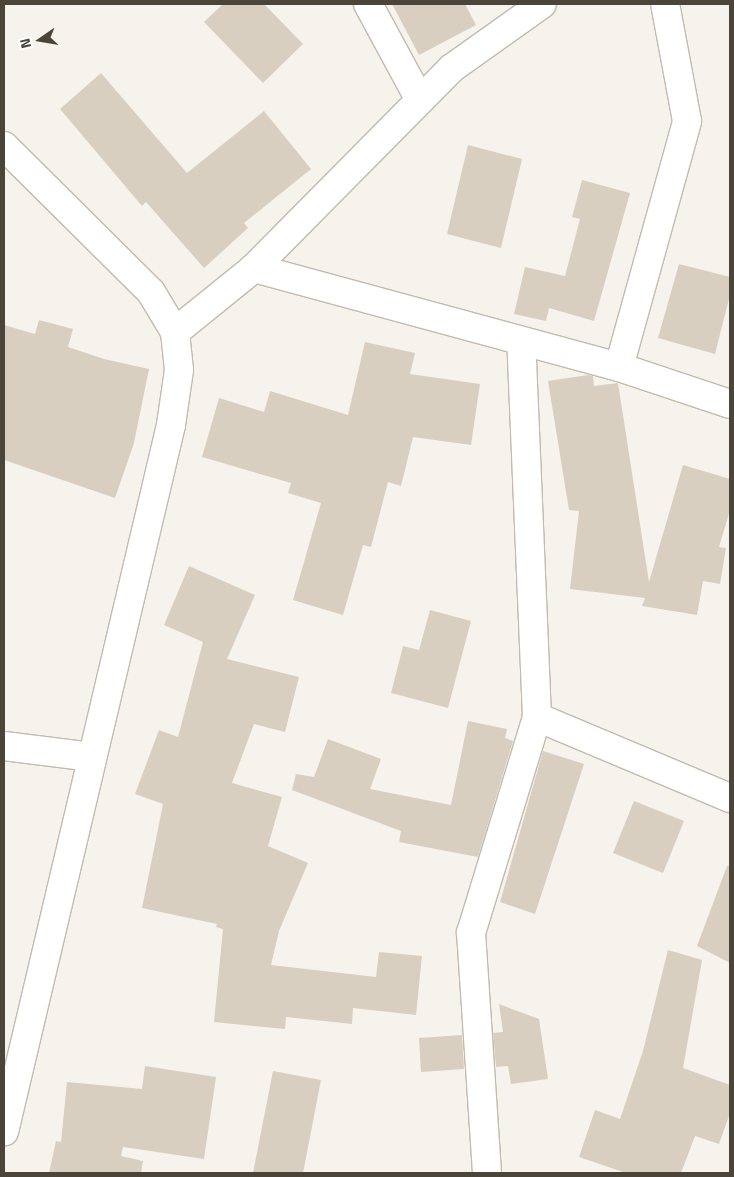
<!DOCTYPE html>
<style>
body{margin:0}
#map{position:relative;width:734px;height:1177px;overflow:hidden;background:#f6f3ec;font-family:"Titillium Web",sans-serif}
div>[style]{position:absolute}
.building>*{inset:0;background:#d8cfc1}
.roads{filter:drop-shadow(1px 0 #c2bbae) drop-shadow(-1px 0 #c2bbae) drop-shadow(0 1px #c2bbae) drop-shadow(0 -1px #c2bbae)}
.minor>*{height:28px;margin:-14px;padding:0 14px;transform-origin:14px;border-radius:14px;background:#fff}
span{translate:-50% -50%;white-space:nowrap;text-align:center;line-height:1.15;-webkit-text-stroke:5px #fff;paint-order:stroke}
.frame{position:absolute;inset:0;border:5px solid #4b4439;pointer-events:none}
.north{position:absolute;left:15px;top:15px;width:50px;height:50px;-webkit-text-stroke:4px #fff;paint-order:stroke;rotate:257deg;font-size:14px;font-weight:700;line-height:20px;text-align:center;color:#4b4439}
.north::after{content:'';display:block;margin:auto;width:18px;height:22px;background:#4b4439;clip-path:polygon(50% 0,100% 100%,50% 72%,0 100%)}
</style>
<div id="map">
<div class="building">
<i style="clip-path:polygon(223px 4px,264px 4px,303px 44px,263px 83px,204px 22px)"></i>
<i style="clip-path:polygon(392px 4px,465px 4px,476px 25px,419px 55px)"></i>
<i style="clip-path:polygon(101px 73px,187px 173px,264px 111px,311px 169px,244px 223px,248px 228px,204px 268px,146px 202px,142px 206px,60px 109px)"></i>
<i style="clip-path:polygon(468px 145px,522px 159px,501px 248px,447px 234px)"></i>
<i style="clip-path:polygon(582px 180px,630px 193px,594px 321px,549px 308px,546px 321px,514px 314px,525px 267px,565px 276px,580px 219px,572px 217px)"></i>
<i style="clip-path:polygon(679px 264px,730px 277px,730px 295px,715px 354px,658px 338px)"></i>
<i style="clip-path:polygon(39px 320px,73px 329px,68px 347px,104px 359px,149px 369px,134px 443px,115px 498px,4px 460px,4px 325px,35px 334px)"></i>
<i style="clip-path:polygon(365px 342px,415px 353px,410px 374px,480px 384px,471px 445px,413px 437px,401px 486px,388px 482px,371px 547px,363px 545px,343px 615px,293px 600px,321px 503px,288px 493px,291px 483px,202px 457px,219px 398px,264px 412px,270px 391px,348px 415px)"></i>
<i style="clip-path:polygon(588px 375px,593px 376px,594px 386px,618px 383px,649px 582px,683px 465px,730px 479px,730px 510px,719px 547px,726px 548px,720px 584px,703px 581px,697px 615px,642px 606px,645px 598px,570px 589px,579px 511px,569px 510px,548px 381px)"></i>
<i style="clip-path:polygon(189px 566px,255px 595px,227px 659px,299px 677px,285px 732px,254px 724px,232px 783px,282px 797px,268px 846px,308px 863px,279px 931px,271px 965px,376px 977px,379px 952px,422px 956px,416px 1015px,353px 1008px,352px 1024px,286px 1017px,285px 1029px,214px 1022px,223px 929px,216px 927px,217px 924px,142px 908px,163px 804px,135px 794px,159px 730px,178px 737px,203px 642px,164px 625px)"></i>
<i style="clip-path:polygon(430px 610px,471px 621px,448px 708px,391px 693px,403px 646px,419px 650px)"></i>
<i style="clip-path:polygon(468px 721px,507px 729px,505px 738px,513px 741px,478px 857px,399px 842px,401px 831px,292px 790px,296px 774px,314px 777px,328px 739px,381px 759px,370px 789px,451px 805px)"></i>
<i style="clip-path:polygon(543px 751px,584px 764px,535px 914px,500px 902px)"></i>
<i style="clip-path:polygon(634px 801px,684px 821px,663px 873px,613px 853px)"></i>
<i style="clip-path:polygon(727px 866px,730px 866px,730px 963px,697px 946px)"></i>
<i style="clip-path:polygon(668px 950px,702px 960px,683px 1068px,730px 1085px,730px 1113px,719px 1144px,695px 1136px,681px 1173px,626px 1173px,579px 1157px,595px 1110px,620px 1119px,643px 1051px)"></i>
<i style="clip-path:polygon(499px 1004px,539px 1019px,548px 1079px,511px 1084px,508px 1066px,496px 1067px,493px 1033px,503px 1032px)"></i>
<i style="clip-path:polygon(462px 1035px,464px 1069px,421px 1072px,419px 1038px)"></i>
<i style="clip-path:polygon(145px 1066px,216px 1077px,204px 1159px,123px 1147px,121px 1156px,143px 1161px,141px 1173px,49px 1173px,56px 1141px,61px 1142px,67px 1082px,142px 1089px)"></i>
<i style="clip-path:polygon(273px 1071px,321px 1080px,303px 1173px,253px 1173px)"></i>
</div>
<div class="roads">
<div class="minor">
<i style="left:368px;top:4px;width:109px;rotate:61.6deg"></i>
<i style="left:4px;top:146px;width:207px;rotate:44.8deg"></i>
<i style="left:151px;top:292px;width:47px;rotate:59deg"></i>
<i style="left:175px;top:332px;width:38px;rotate:84deg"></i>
<i style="left:179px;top:370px;width:56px;rotate:98.3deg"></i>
<i style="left:171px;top:425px;width:726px;rotate:103.29deg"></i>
<i style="left:254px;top:268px;width:378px;rotate:15.2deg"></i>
<i style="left:619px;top:367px;width:117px;rotate:18.4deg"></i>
<i style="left:175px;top:332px;width:102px;rotate:-39deg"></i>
<i style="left:254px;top:268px;width:281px;rotate:-45.3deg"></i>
<i style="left:452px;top:68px;width:110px;rotate:-35.4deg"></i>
<i style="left:619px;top:367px;width:255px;rotate:-74.5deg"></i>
<i style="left:687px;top:121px;width:119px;rotate:-100.6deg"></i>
<i style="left:537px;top:717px;width:209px;rotate:22.8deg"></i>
<i style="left:4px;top:746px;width:89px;rotate:7.1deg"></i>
<i style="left:487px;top:1173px;width:241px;rotate:-93.8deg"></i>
<i style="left:471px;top:933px;width:226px;rotate:-73deg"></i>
<i style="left:537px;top:717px;width:376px;rotate:-92.4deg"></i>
</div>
</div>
<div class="frame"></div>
<div class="north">N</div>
</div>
